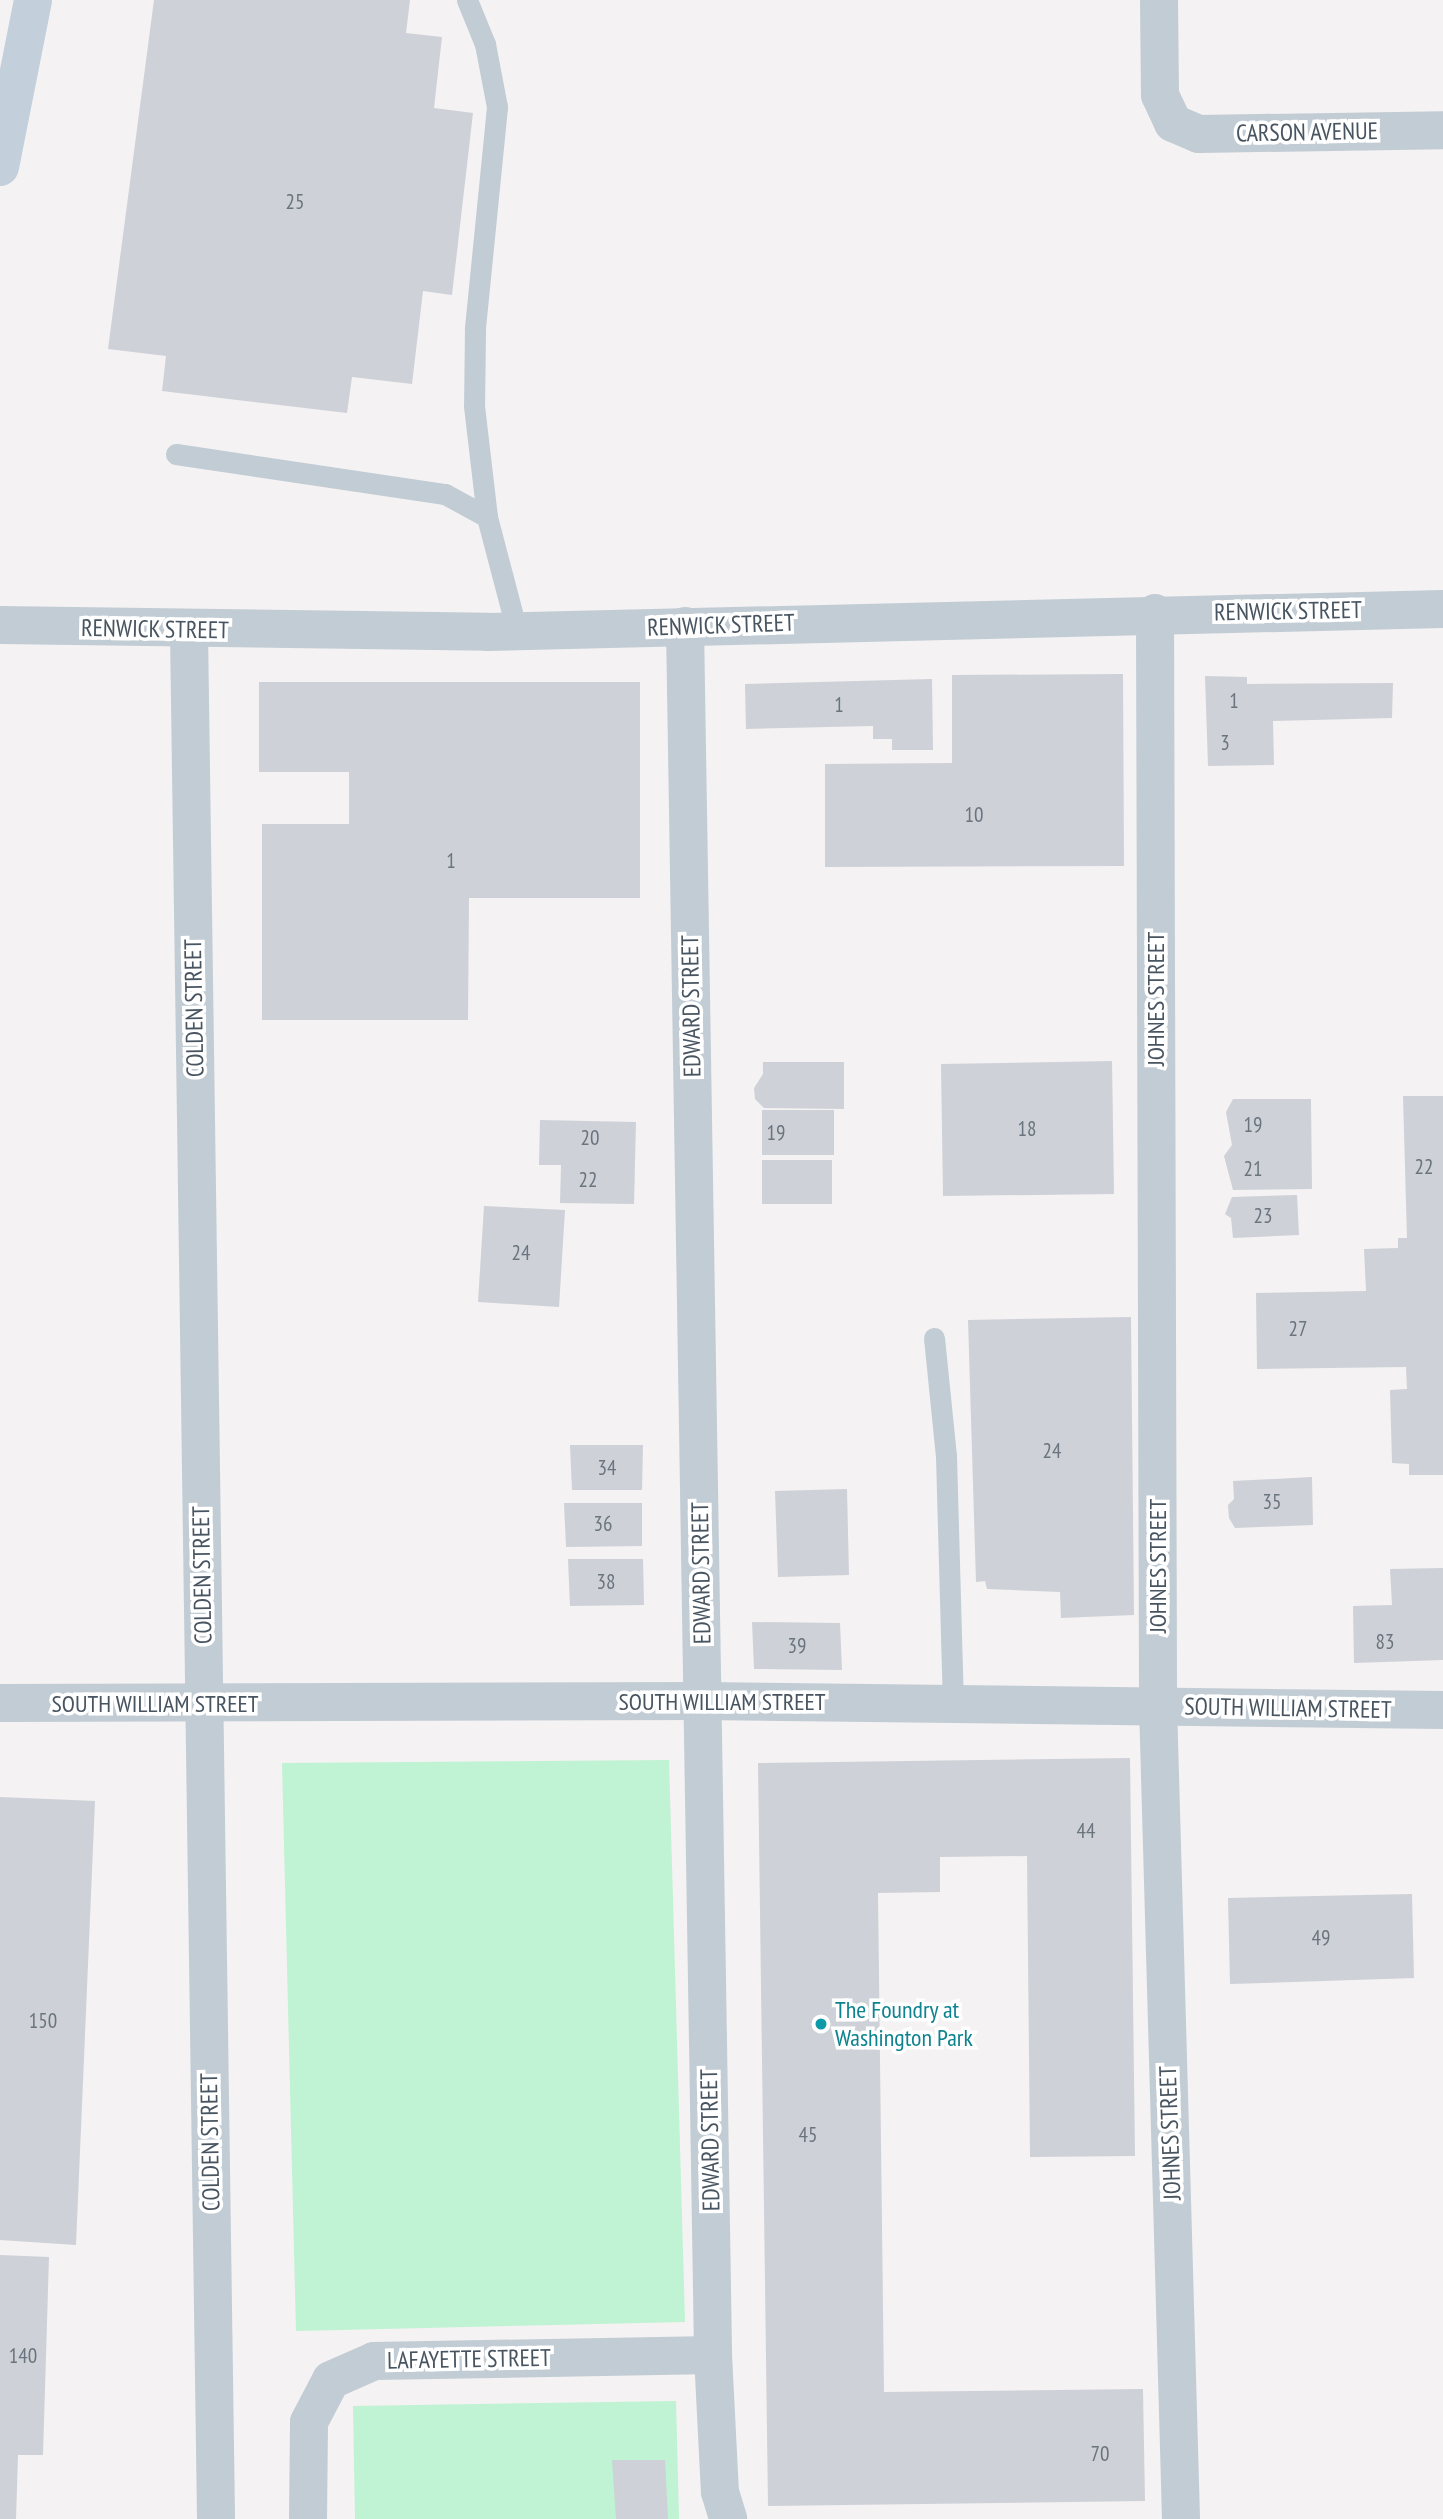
<!DOCTYPE html>
<style>
body{margin:0}
#map{position:relative;width:1443px;height:2519px;overflow:hidden;background:#f4f2f2;font-family:"PT Sans Narrow",sans-serif}
div>[style]{position:absolute}
.green>*{inset:0;background:#bff3d3}
.building>*{inset:0;background:#ced1d7}
.lane>*{height:21px;margin:-10.5px;padding:0 10.5px;transform-origin:10.5px;border-radius:10.5px;background:#c2ccd4}
.street>*{height:38px;margin:-19px;padding:0 19px;transform-origin:19px;border-radius:19px;background:#c2ccd4}
.secondary>*{height:38px;margin:-19px;padding:0 19px;transform-origin:19px;border-radius:19px;background:#c4cfdc}
.dots>*{width:19px;height:19px;translate:-50% -50%;box-sizing:border-box;border:4px solid #fff;border-radius:50%}
span{translate:-50% -50%;white-space:nowrap;text-align:center;line-height:1.15;-webkit-text-stroke:7px #fff;paint-order:stroke}
.number-label{font-size:21px;color:#6a747e}
.number-label span{-webkit-text-stroke-width:0}
.street-label{font-size:24px;color:#485561}
.culture-label{font-size:24px;color:#0d838f}
.left{translate:0 -50%;text-align:left}
</style>
<div id="map">
<div class="green">
<i style="clip-path:polygon(669px 1760px,685px 2322px,296px 2331px,282px 1763px)"></i>
<i style="clip-path:polygon(676px 2401px,679px 2519px,355px 2519px,353px 2406px)"></i>
</div>
<div class="building">
<i style="clip-path:polygon(154px 0,410px 0,406px 33px,442px 37px,434px 108px,473px 113px,452px 295px,423px 291px,412px 384px,352px 377px,347px 413px,162px 391px,166px 356px,108px 349px)"></i>
<i style="clip-path:polygon(1123px 674px,1124px 866px,825px 867px,825px 764px,952px 763px,952px 675px)"></i>
<i style="clip-path:polygon(1205px 676px,1247px 677px,1247px 684px,1393px 683px,1392px 718px,1273px 721px,1274px 765px,1208px 766px)"></i>
<i style="clip-path:polygon(932px 679px,933px 750px,892px 750px,892px 739px,873px 739px,873px 726px,746px 729px,745px 684px)"></i>
<i style="clip-path:polygon(259px 682px,640px 682px,640px 898px,469px 898px,468px 1020px,262px 1020px,262px 824px,349px 824px,349px 772px,259px 772px)"></i>
<i style="clip-path:polygon(1112px 1061px,1114px 1194px,943px 1196px,941px 1064px)"></i>
<i style="clip-path:polygon(763px 1062px,844px 1062px,844px 1109px,764px 1108px,755px 1099px,754px 1088px,763px 1074px)"></i>
<i style="clip-path:polygon(1403px 1096px,1443px 1096px,1443px 1475px,1409px 1475px,1409px 1464px,1392px 1463px,1390px 1390px,1407px 1389px,1406px 1367px,1257px 1369px,1256px 1293px,1366px 1291px,1364px 1249px,1398px 1248px,1398px 1238px,1407px 1238px)"></i>
<i style="clip-path:polygon(1233px 1099px,1311px 1099px,1312px 1189px,1233px 1190px,1224px 1156px,1232px 1145px,1226px 1112px)"></i>
<i style="clip-path:polygon(762px 1110px,834px 1110px,834px 1155px,762px 1155px)"></i>
<i style="clip-path:polygon(540px 1120px,636px 1122px,634px 1204px,560px 1203px,561px 1165px,539px 1165px)"></i>
<i style="clip-path:polygon(762px 1160px,832px 1160px,832px 1204px,762px 1204px)"></i>
<i style="clip-path:polygon(1297px 1195px,1299px 1235px,1233px 1238px,1231px 1218px,1225px 1214px,1232px 1197px)"></i>
<i style="clip-path:polygon(484px 1206px,565px 1210px,559px 1307px,478px 1302px)"></i>
<i style="clip-path:polygon(1131px 1317px,1134px 1615px,1061px 1618px,1060px 1592px,987px 1589px,985px 1581px,976px 1582px,968px 1320px)"></i>
<i style="clip-path:polygon(570px 1445px,643px 1445px,642px 1490px,572px 1490px)"></i>
<i style="clip-path:polygon(1312px 1477px,1313px 1525px,1235px 1528px,1229px 1518px,1228px 1505px,1234px 1499px,1233px 1481px)"></i>
<i style="clip-path:polygon(847px 1489px,849px 1575px,778px 1577px,775px 1491px)"></i>
<i style="clip-path:polygon(564px 1503px,642px 1503px,642px 1546px,566px 1547px)"></i>
<i style="clip-path:polygon(568px 1559px,643px 1559px,644px 1605px,570px 1606px)"></i>
<i style="clip-path:polygon(1443px 1568px,1443px 1660px,1354px 1663px,1353px 1606px,1392px 1605px,1390px 1569px)"></i>
<i style="clip-path:polygon(752px 1622px,840px 1623px,842px 1670px,754px 1669px)"></i>
<i style="clip-path:polygon(1130px 1758px,1135px 2156px,1030px 2157px,1027px 1856px,940px 1857px,940px 1892px,878px 1893px,884px 2392px,1143px 2389px,1145px 2501px,768px 2506px,758px 1763px)"></i>
<i style="clip-path:polygon(0 1797px,95px 1801px,76px 2245px,0 2240px)"></i>
<i style="clip-path:polygon(1412px 1894px,1414px 1978px,1230px 1984px,1228px 1898px)"></i>
<i style="clip-path:polygon(0 2255px,49px 2257px,43px 2455px,18px 2455px,16px 2519px,0 2519px)"></i>
<i style="clip-path:polygon(612px 2460px,665px 2460px,668px 2519px,616px 2519px)"></i>
</div>
<div class="lane">
<i style="left:467px;top:0;width:48px;rotate:67.8deg"></i>
<i style="left:485px;top:44px;width:64px;rotate:79.2deg"></i>
<i style="left:497px;top:107px;width:223px;rotate:95.7deg"></i>
<i style="left:475px;top:329px;width:77px;rotate:90.7deg"></i>
<i style="left:474px;top:406px;width:112px;rotate:83.3deg"></i>
<i style="left:176px;top:454px;width:272px;rotate:8.5deg"></i>
<i style="left:445px;top:494px;width:48px;rotate:28.7deg"></i>
<i style="left:487px;top:517px;width:118px;rotate:75.3deg"></i>
<i style="left:934px;top:1338px;width:119px;rotate:84.2deg"></i>
<i style="left:946px;top:1456px;width:248px;rotate:88.4deg"></i>
</div>
<div class="street">
<i style="left:1159px;top:0;width:95px;rotate:89.4deg"></i>
<i style="left:1160px;top:95px;width:31px;rotate:65deg"></i>
<i style="left:1173px;top:123px;width:28px;rotate:23deg"></i>
<i style="left:1199px;top:134px;width:244px;rotate:-0.9deg"></i>
<i style="left:1155px;top:613px;width:1092px;rotate:89.84deg"></i>
<i style="left:1158px;top:1705px;width:814px;rotate:88.38deg"></i>
<i style="left:0;top:625px;width:488px;rotate:0.8deg"></i>
<i style="left:488px;top:632px;width:955px;rotate:-1.38deg"></i>
<i style="left:685px;top:626px;width:1729px;rotate:89.07deg"></i>
<i style="left:713px;top:2355px;width:137px;rotate:87.1deg"></i>
<i style="left:720px;top:2492px;width:28px;rotate:73deg"></i>
<i style="left:189px;top:631px;width:1888px;rotate:89.18deg"></i>
<i style="left:0;top:1703px;width:703px;rotate:-0.16deg"></i>
<i style="left:703px;top:1701px;width:740px;rotate:0.7deg"></i>
<i style="left:308px;top:2519px;width:97px;rotate:-89.4deg"></i>
<i style="left:309px;top:2422px;width:47px;rotate:-62.4deg"></i>
<i style="left:331px;top:2380px;width:47px;rotate:-23.8deg"></i>
<i style="left:374px;top:2361px;width:339px;rotate:-1deg"></i>
</div>
<div class="secondary">
<i style="left:0;top:167px;width:170px;rotate:-78.8deg"></i>
</div>
<div class="dots">
<i style="left:821px;top:2024px;background:#0f9aa8"></i>
</div>
<div class="number-label">
<span style="left:295px;top:202px">25</span>
<span style="left:1234px;top:701px">1</span>
<span style="left:839px;top:705px">1</span>
<span style="left:1225px;top:743px">3</span>
<span style="left:974px;top:815px">10</span>
<span style="left:451px;top:861px">1</span>
<span style="left:1253px;top:1125px">19</span>
<span style="left:1027px;top:1129px">18</span>
<span style="left:776px;top:1133px">19</span>
<span style="left:590px;top:1138px">20</span>
<span style="left:1424px;top:1167px">22</span>
<span style="left:1253px;top:1169px">21</span>
<span style="left:588px;top:1180px">22</span>
<span style="left:1263px;top:1216px">23</span>
<span style="left:521px;top:1253px">24</span>
<span style="left:1298px;top:1329px">27</span>
<span style="left:1052px;top:1451px">24</span>
<span style="left:607px;top:1468px">34</span>
<span style="left:1272px;top:1502px">35</span>
<span style="left:603px;top:1524px">36</span>
<span style="left:606px;top:1582px">38</span>
<span style="left:1385px;top:1642px">83</span>
<span style="left:797px;top:1646px">39</span>
<span style="left:1086px;top:1831px">44</span>
<span style="left:1321px;top:1938px">49</span>
<span style="left:43px;top:2021px">150</span>
<span style="left:808px;top:2135px">45</span>
<span style="left:23px;top:2356px">140</span>
<span style="left:1100px;top:2454px">70</span>
</div>
<div class="street-label">
<span style="left:1307px;top:132px;rotate:-1deg">CARSON AVENUE</span>
<span style="left:1288px;top:611px;rotate:-1deg">RENWICK STREET</span>
<span style="left:721px;top:625px;rotate:-2deg">RENWICK STREET</span>
<span style="left:155px;top:629px;rotate:1deg">RENWICK STREET</span>
<span style="left:1156px;top:999px;rotate:-90deg">JOHNES STREET</span>
<span style="left:691px;top:1006px;rotate:-91deg">EDWARD STREET</span>
<span style="left:194px;top:1008px;rotate:-91deg">COLDEN STREET</span>
<span style="left:1158px;top:1566px;rotate:-90deg">JOHNES STREET</span>
<span style="left:701px;top:1573px;rotate:-91deg">EDWARD STREET</span>
<span style="left:202px;top:1575px;rotate:-91deg">COLDEN STREET</span>
<span style="left:722px;top:1702px">SOUTH WILLIAM STREET</span>
<span style="left:155px;top:1704px">SOUTH WILLIAM STREET</span>
<span style="left:1288px;top:1708px;rotate:1deg">SOUTH WILLIAM STREET</span>
<span style="left:1170px;top:2133px;rotate:-92deg">JOHNES STREET</span>
<span style="left:710px;top:2140px;rotate:-91deg">EDWARD STREET</span>
<span style="left:210px;top:2142px;rotate:-91deg">COLDEN STREET</span>
<span style="left:469px;top:2359px;rotate:-1deg">LAFAYETTE STREET</span>
</div>
<div class="culture-label">
<span class="left" style="left:835px;top:2024px">The Foundry at<br>Washington Park</span>
</div>
</div>
